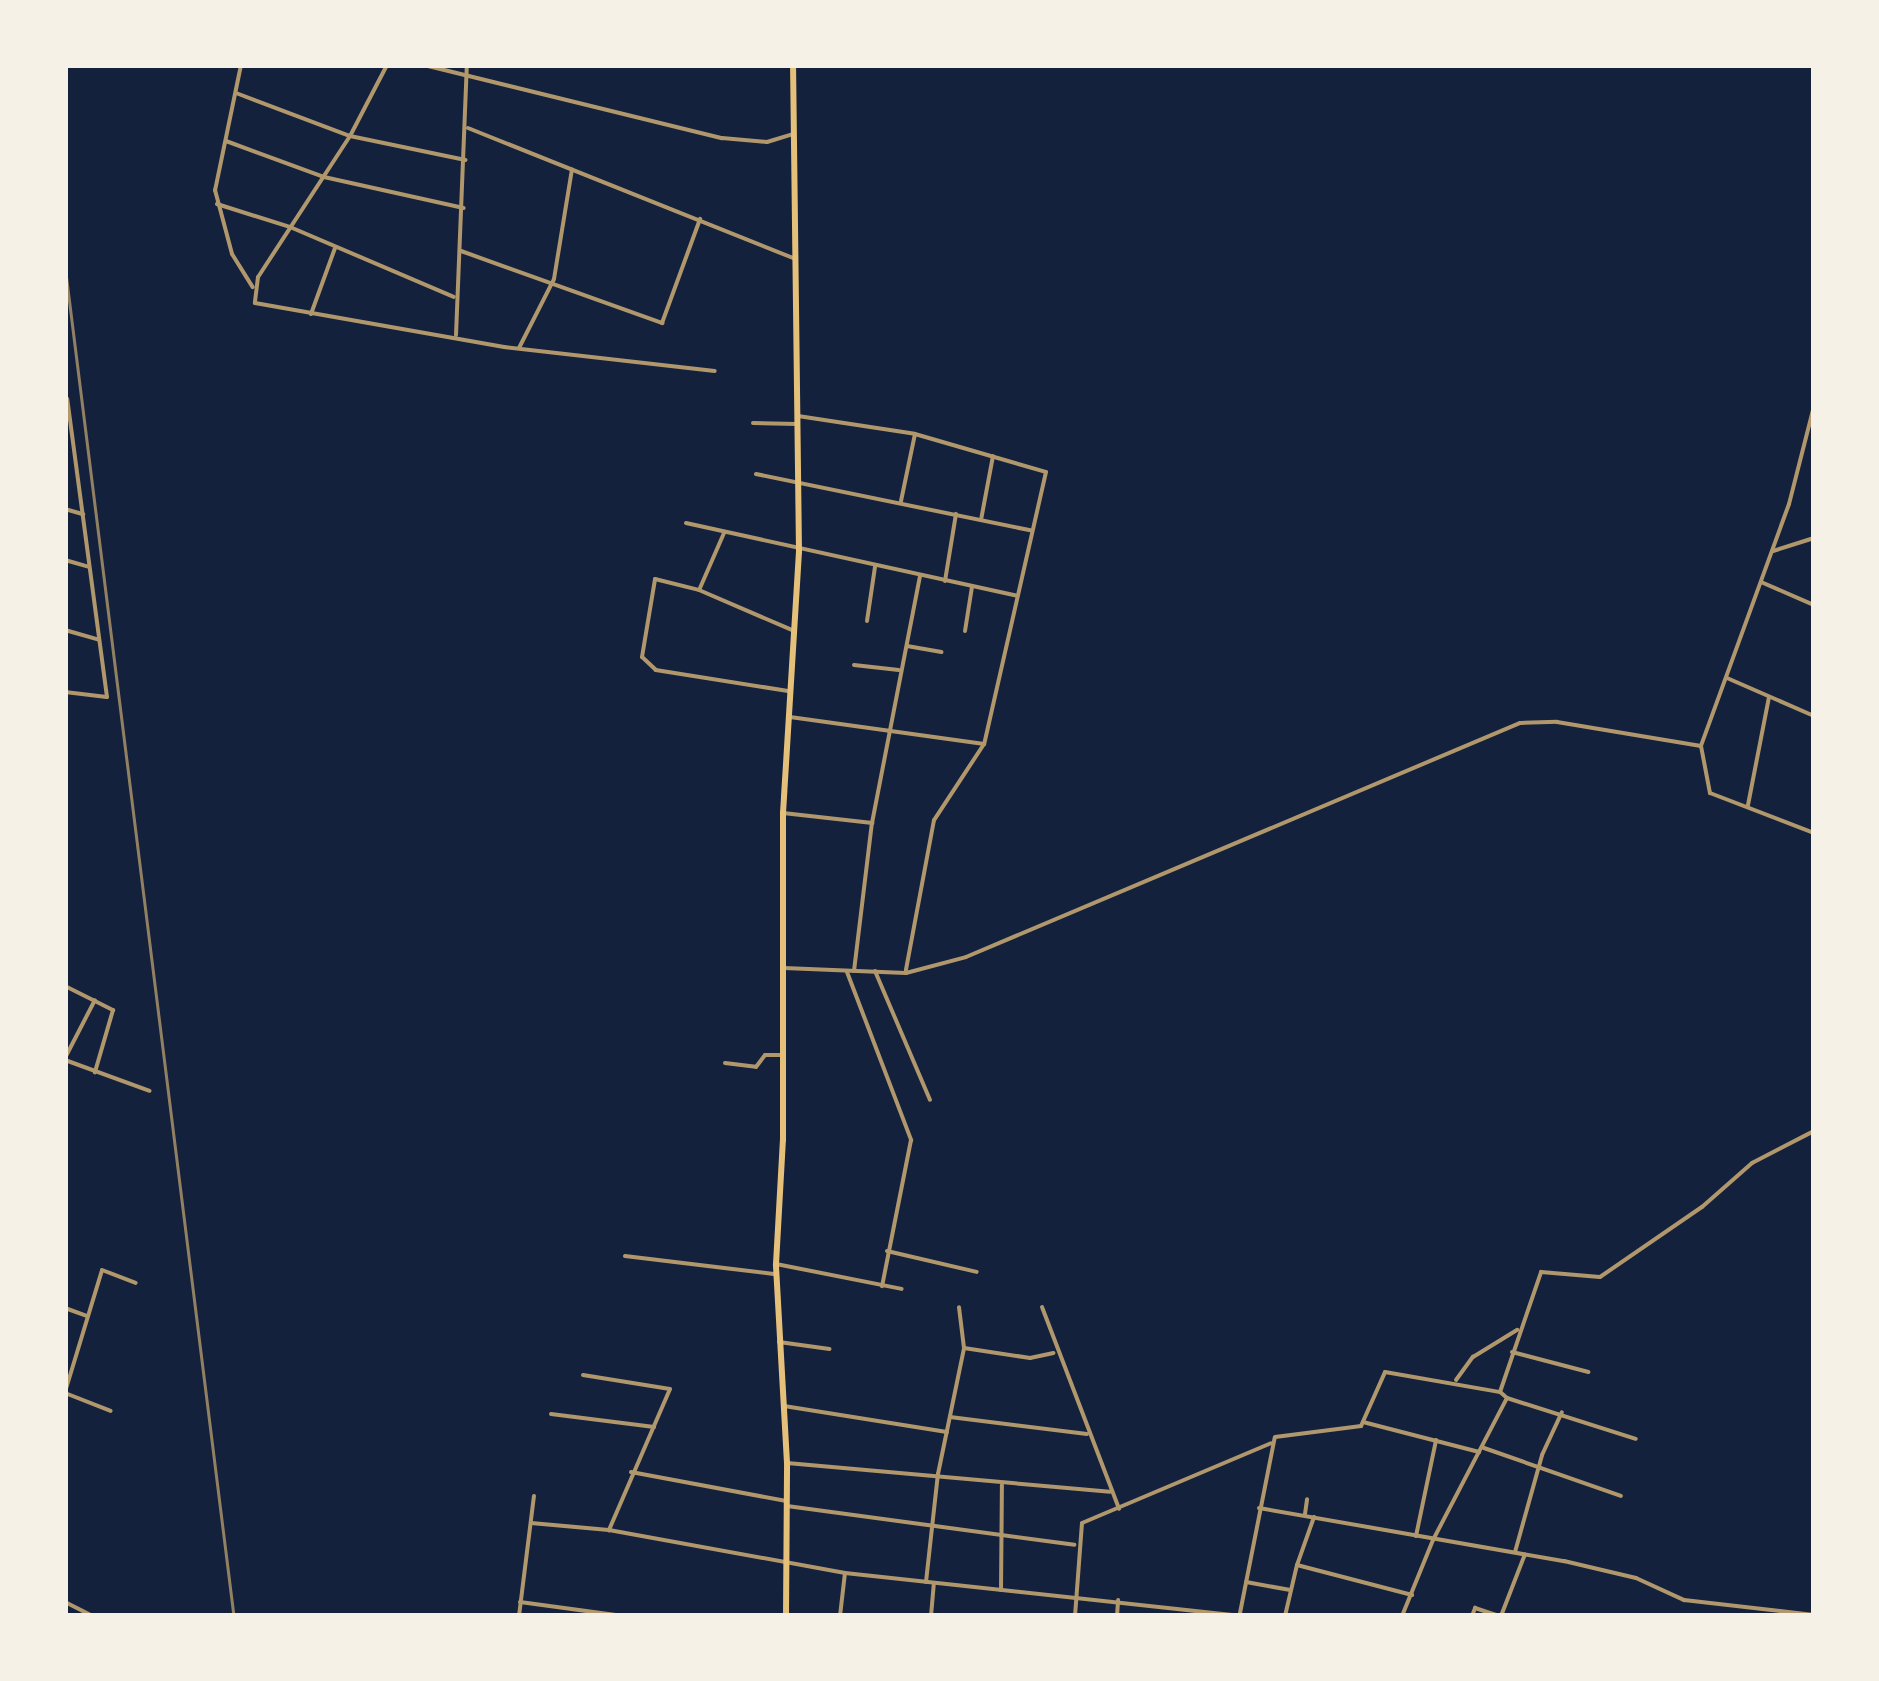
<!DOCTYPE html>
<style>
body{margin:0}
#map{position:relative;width:1879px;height:1681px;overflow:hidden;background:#14213d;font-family:Cabin,sans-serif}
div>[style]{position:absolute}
.minor>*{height:4px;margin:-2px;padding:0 2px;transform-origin:2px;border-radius:2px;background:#b1986c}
.primary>*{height:6px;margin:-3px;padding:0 3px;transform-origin:3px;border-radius:3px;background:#e5c07b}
.rail>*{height:2.5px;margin:-1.25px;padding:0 1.25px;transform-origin:1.25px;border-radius:1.25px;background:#918062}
span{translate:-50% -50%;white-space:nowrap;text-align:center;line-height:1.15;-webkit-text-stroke:10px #f6f1e7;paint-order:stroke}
.frame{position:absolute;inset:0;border:68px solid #f6f1e7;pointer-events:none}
</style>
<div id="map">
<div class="minor">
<i style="left:241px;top:65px;width:128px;rotate:101.7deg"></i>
<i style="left:215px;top:190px;width:66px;rotate:75.1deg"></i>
<i style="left:232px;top:254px;width:39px;rotate:58deg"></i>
<i style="left:387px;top:65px;width:80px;rotate:117.5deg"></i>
<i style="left:350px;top:136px;width:168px;rotate:123.1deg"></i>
<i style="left:258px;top:277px;width:26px;rotate:97deg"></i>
<i style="left:255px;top:303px;width:253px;rotate:10deg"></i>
<i style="left:504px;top:347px;width:212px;rotate:6.5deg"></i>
<i style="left:424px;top:65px;width:307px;rotate:13.8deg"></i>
<i style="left:722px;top:138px;width:45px;rotate:5.1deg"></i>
<i style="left:767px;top:142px;width:27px;rotate:-17deg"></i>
<i style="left:236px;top:93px;width:122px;rotate:20.7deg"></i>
<i style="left:350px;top:136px;width:118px;rotate:11.7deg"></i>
<i style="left:468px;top:128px;width:350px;rotate:21.8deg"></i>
<i style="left:226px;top:141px;width:104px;rotate:20.2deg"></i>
<i style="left:324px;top:177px;width:143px;rotate:12.5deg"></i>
<i style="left:217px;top:204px;width:77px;rotate:17.5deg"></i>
<i style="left:290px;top:227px;width:178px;rotate:23.1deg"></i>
<i style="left:461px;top:251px;width:214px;rotate:19.7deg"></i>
<i style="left:662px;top:323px;width:111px;rotate:-69.9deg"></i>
<i style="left:311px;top:314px;width:70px;rotate:-70deg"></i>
<i style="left:456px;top:335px;width:270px;rotate:-87.7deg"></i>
<i style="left:519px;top:348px;width:77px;rotate:-63.1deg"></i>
<i style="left:554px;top:279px;width:111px;rotate:-80.7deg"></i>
<i style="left:1814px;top:406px;width:101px;rotate:104.3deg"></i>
<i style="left:1789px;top:504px;width:258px;rotate:110deg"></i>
<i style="left:1701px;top:746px;width:48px;rotate:79.2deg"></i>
<i style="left:1710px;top:793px;width:111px;rotate:21deg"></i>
<i style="left:798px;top:416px;width:118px;rotate:8.7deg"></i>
<i style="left:915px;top:434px;width:136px;rotate:16.2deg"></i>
<i style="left:1046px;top:472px;width:279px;rotate:102.8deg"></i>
<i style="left:984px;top:744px;width:91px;rotate:123.3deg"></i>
<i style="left:934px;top:820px;width:153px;rotate:100.6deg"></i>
<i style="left:753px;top:423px;width:44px;rotate:1.3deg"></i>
<i style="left:756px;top:474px;width:280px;rotate:11.6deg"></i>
<i style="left:901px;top:501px;width:68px;rotate:-78.2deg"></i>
<i style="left:65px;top:509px;width:19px;rotate:16deg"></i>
<i style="left:981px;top:520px;width:65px;rotate:-79.4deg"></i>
<i style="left:686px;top:523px;width:339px;rotate:12.4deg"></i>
<i style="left:1773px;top:551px;width:43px;rotate:-17.6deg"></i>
<i style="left:65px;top:560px;width:25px;rotate:16deg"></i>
<i style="left:945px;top:581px;width:68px;rotate:-80.7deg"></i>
<i style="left:1761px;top:582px;width:58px;rotate:23.5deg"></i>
<i style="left:700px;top:588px;width:60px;rotate:-66.4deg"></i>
<i style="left:867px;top:621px;width:55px;rotate:-81.6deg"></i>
<i style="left:65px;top:630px;width:35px;rotate:16deg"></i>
<i style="left:965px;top:631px;width:45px;rotate:-81deg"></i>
<i style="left:907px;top:646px;width:35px;rotate:10deg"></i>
<i style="left:854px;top:665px;width:45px;rotate:6.3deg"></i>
<i style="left:1727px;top:678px;width:95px;rotate:23.6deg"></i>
<i style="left:788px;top:691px;width:134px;rotate:-171deg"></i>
<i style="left:656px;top:670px;width:19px;rotate:-137deg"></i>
<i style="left:642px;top:657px;width:79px;rotate:-80.5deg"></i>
<i style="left:655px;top:579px;width:45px;rotate:14deg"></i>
<i style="left:699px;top:590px;width:101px;rotate:23.3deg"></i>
<i style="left:65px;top:692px;width:42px;rotate:6.8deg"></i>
<i style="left:107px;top:697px;width:301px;rotate:-97.6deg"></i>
<i style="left:790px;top:717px;width:196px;rotate:7.9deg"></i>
<i style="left:1748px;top:805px;width:110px;rotate:-79deg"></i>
<i style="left:783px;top:813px;width:90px;rotate:6.4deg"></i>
<i style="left:784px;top:968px;width:122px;rotate:2.3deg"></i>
<i style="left:906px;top:973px;width:62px;rotate:-14.9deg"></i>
<i style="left:966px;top:957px;width:601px;rotate:-22.9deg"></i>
<i style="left:1520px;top:723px;width:37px;rotate:-2deg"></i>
<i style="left:1557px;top:722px;width:146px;rotate:9.5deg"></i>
<i style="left:854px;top:971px;width:149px;rotate:-83.1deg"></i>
<i style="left:872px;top:823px;width:251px;rotate:-79deg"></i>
<i style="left:875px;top:971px;width:140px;rotate:66.9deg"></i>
<i style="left:847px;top:972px;width:180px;rotate:69.1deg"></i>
<i style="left:911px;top:1140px;width:149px;rotate:101.2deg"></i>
<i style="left:65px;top:986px;width:54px;rotate:26.6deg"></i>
<i style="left:113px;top:1010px;width:65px;rotate:106.2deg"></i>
<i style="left:65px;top:1058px;width:65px;rotate:-62.7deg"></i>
<i style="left:65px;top:1060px;width:90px;rotate:20deg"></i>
<i style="left:725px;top:1063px;width:31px;rotate:7deg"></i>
<i style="left:756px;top:1067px;width:15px;rotate:-53deg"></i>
<i style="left:765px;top:1055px;width:18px"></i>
<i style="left:887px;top:1251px;width:92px;rotate:13.1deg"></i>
<i style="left:625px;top:1256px;width:150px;rotate:6.9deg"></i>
<i style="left:776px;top:1264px;width:128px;rotate:11.2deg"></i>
<i style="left:1042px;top:1307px;width:216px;rotate:69.1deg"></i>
<i style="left:65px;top:1308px;width:23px;rotate:20deg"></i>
<i style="left:779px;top:1342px;width:51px;rotate:7.8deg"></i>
<i style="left:964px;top:1348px;width:67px;rotate:8.6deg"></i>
<i style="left:1030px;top:1358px;width:24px;rotate:-12deg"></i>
<i style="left:1512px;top:1352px;width:79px;rotate:14.7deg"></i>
<i style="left:583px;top:1375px;width:88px;rotate:9.1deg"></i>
<i style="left:670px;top:1389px;width:154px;rotate:113.4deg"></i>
<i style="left:1456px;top:1380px;width:29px;rotate:-54deg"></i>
<i style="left:1473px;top:1357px;width:52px;rotate:-31.5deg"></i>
<i style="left:65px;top:1392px;width:127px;rotate:-73.1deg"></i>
<i style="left:102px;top:1270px;width:36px;rotate:21deg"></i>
<i style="left:65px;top:1393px;width:49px;rotate:21.4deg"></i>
<i style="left:1507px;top:1398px;width:135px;rotate:17.6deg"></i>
<i style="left:784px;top:1406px;width:165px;rotate:9.1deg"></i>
<i style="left:551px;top:1414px;width:104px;rotate:7.2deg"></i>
<i style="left:950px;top:1417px;width:138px;rotate:7.1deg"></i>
<i style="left:1363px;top:1422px;width:120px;rotate:14.5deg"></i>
<i style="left:1484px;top:1448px;width:145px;rotate:19.3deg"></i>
<i style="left:787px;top:1463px;width:324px;rotate:5.1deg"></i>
<i style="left:631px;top:1472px;width:158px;rotate:10.6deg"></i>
<i style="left:787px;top:1506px;width:290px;rotate:7.7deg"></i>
<i style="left:1259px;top:1508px;width:310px;rotate:9.9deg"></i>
<i style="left:1564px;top:1561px;width:74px;rotate:13.3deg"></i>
<i style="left:1636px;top:1578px;width:53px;rotate:24.6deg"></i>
<i style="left:1684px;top:1600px;width:131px;rotate:6.6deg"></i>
<i style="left:1305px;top:1514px;width:15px;rotate:-82deg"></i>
<i style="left:1314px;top:1517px;width:51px;rotate:109.5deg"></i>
<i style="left:1297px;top:1565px;width:119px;rotate:14.6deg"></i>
<i style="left:531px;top:1523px;width:78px;rotate:5.1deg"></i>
<i style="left:609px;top:1530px;width:240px;rotate:10.3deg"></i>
<i style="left:845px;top:1573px;width:401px;rotate:6.2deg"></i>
<i style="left:1416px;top:1536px;width:98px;rotate:-78.2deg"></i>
<i style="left:1515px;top:1552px;width:101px;rotate:-74.4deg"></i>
<i style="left:1542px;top:1455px;width:47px;rotate:-65.1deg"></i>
<i style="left:926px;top:1582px;width:109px;rotate:-83.7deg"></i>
<i style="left:938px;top:1474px;width:129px;rotate:-78.3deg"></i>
<i style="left:964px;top:1348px;width:41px;rotate:-97deg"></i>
<i style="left:1246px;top:1582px;width:45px;rotate:10.3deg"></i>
<i style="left:1001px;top:1590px;width:105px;rotate:-89.5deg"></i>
<i style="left:65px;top:1602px;width:31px;rotate:27deg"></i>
<i style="left:520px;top:1602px;width:104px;rotate:7.7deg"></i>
<i style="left:1240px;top:1613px;width:179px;rotate:-78.8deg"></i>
<i style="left:1275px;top:1437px;width:87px;rotate:-7.3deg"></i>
<i style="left:1361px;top:1426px;width:59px;rotate:-66deg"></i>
<i style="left:1385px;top:1372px;width:117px;rotate:9.9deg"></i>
<i style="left:519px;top:1616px;width:121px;rotate:-82.9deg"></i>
<i style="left:840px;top:1616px;width:43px;rotate:-83.4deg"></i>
<i style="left:931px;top:1616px;width:33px;rotate:-85deg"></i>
<i style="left:1075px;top:1616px;width:93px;rotate:-85.7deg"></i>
<i style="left:1082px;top:1523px;width:205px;rotate:-22.9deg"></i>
<i style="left:1117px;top:1616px;width:16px;rotate:-86deg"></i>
<i style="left:1285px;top:1616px;width:52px;rotate:-76.8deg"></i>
<i style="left:1402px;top:1616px;width:82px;rotate:-67.8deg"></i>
<i style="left:1433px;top:1540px;width:160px;rotate:-62.5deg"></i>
<i style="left:1507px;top:1398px;width:9px;rotate:-139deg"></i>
<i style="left:1500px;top:1392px;width:127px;rotate:-71.1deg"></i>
<i style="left:1541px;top:1272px;width:59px;rotate:4.8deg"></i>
<i style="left:1600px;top:1277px;width:124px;rotate:-34.5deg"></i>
<i style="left:1702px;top:1207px;width:67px;rotate:-41.3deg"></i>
<i style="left:1752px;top:1163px;width:70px;rotate:-27.3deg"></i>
<i style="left:1472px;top:1616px;width:9px;rotate:-69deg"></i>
<i style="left:1475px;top:1608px;width:26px;rotate:18deg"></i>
<i style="left:1501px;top:1616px;width:66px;rotate:-68.8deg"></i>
</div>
<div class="primary">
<i style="left:786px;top:1616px;width:153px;rotate:-89.6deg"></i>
<i style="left:787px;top:1463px;width:199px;rotate:-93.2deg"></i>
<i style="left:776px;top:1264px;width:124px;rotate:-86.8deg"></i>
<i style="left:783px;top:1140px;width:327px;rotate:-90deg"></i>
<i style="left:783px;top:813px;width:261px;rotate:-86.5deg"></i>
<i style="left:799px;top:552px;width:487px;rotate:-90.7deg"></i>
</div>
<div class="rail">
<i style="left:65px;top:265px;width:1362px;rotate:82.87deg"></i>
</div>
<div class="frame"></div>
</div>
